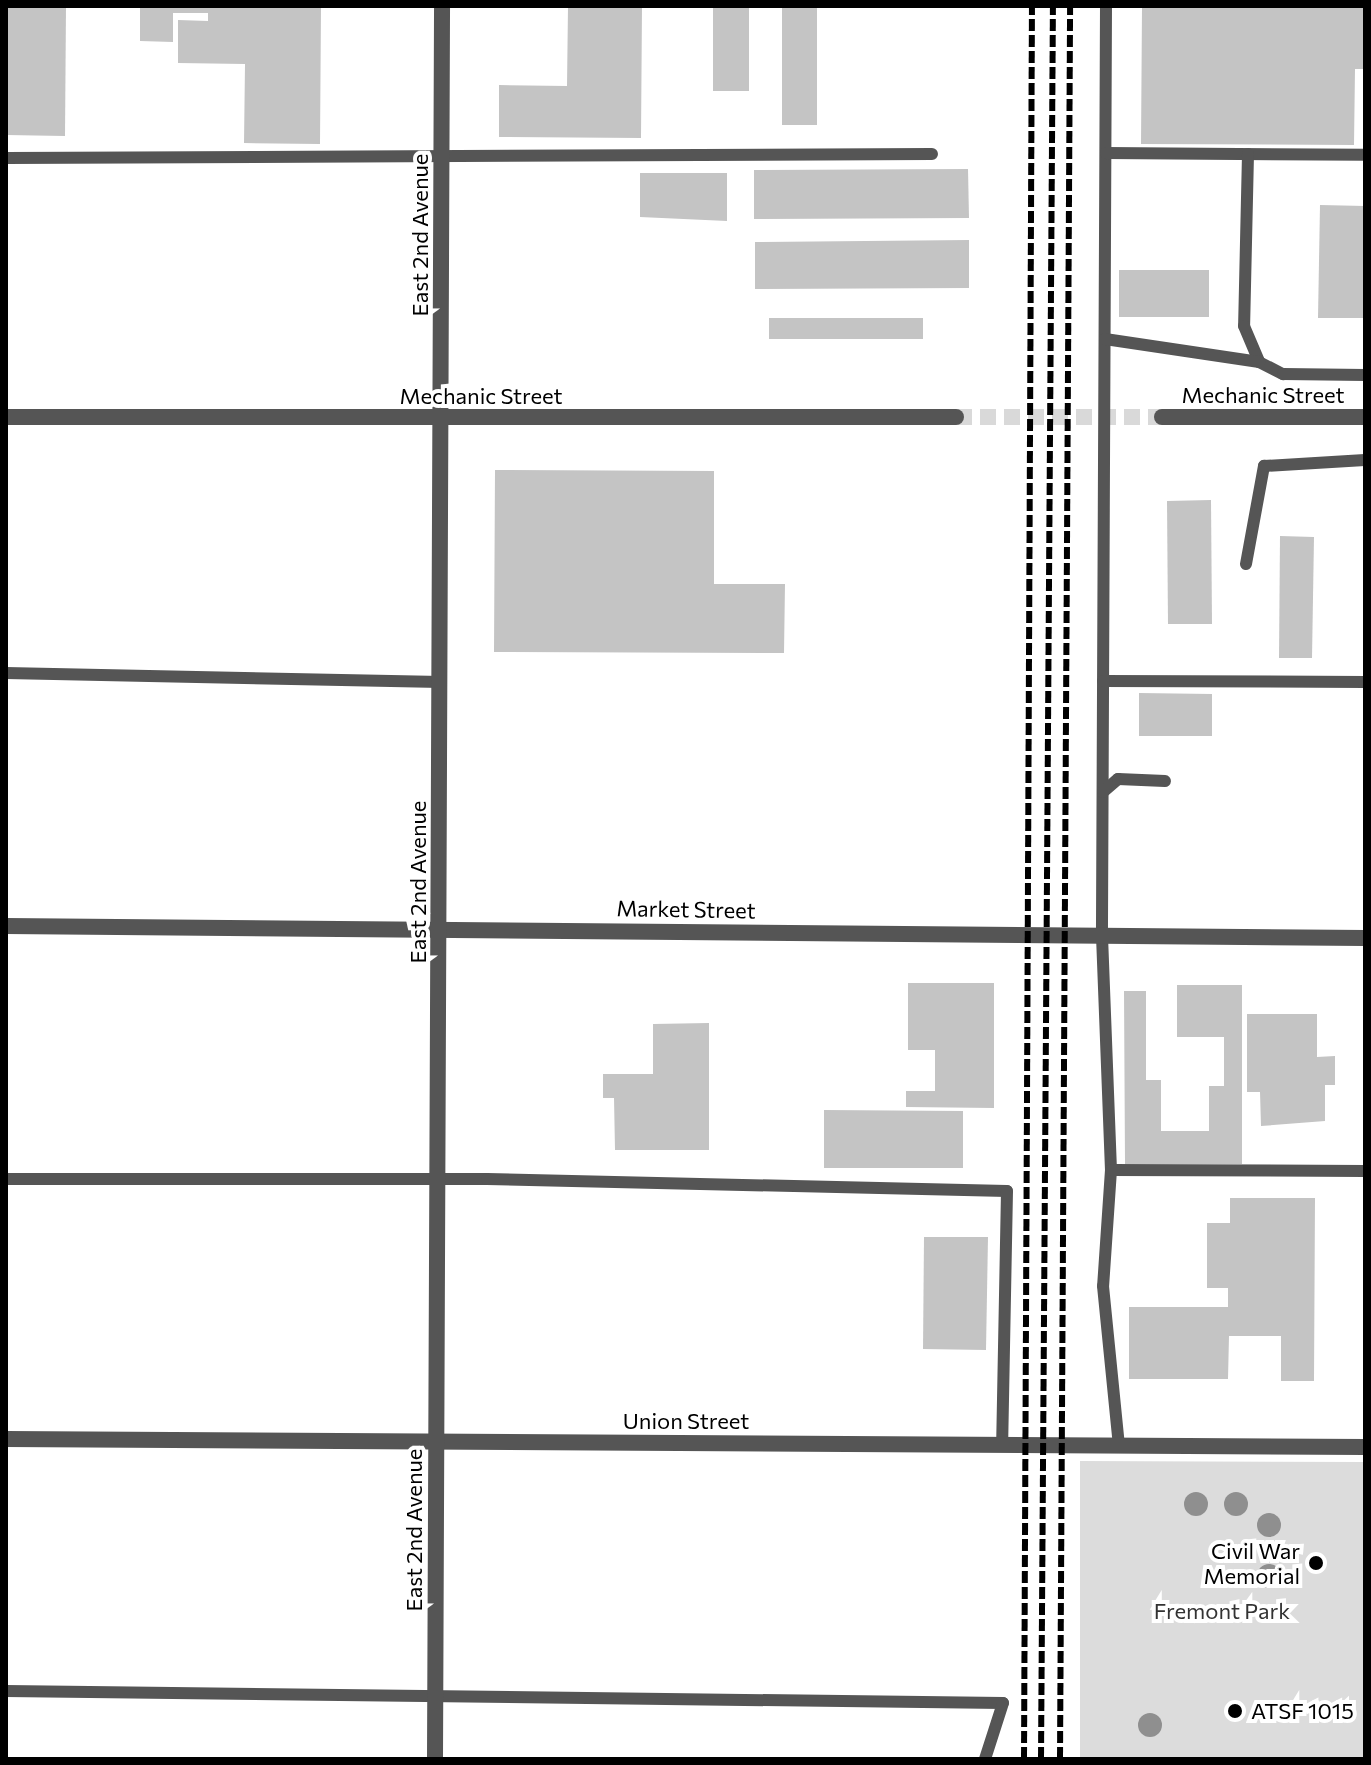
<!DOCTYPE html>
<style>
body{margin:0}
#map{position:relative;width:1371px;height:1765px;overflow:hidden;background:#fff;font-family:Commissioner,sans-serif}
div>[style]{position:absolute}
.green>*{inset:0;background:#dcdcdc}
.building>*{inset:0;background:#c4c4c4}
.tertiary-tunnel>*{height:16px;margin-top:-8px;transform-origin:0;background:repeating-linear-gradient(90deg,#d9d9d9 0 16px,transparent 0 24px)}
.service>*{height:12px;margin:-6px;padding:0 6px;transform-origin:6px;border-radius:6px;background:#555}
.minor>*{height:16px;margin:-8px;padding:0 8px;transform-origin:8px;border-radius:8px;background:#555}
.tertiary>*{height:16px;margin:-8px;padding:0 8px;transform-origin:8px;border-radius:8px;background:#555}
.rail>*{height:6px;margin-top:-3px;transform-origin:0;background:repeating-linear-gradient(90deg,#000 0 12px,transparent 0 16px)}
.trees>*{width:24px;height:24px;margin:-12px;border-radius:50%;background:#8f8f8f}
.dots>*{width:22px;height:22px;translate:-50% -50%;box-sizing:border-box;border:4px solid #fff;border-radius:50%}
span{translate:-50% -50%;white-space:nowrap;text-align:center;line-height:1.15;-webkit-text-stroke:8px #fff;paint-order:stroke}
.street-label{font-size:22px;color:#000}
.poi-label{font-size:22px;color:#000}
.right{translate:-100% -50%;text-align:right}
.left{translate:0 -50%;text-align:left}
.park-label{font-size:22px;color:#333}
.frame{position:absolute;inset:0;border:8px solid #000;pointer-events:none}
</style>
<div id="map">
<div class="green">
<i style="clip-path:polygon(1080px 1461px,1365px 1462px,1365px 1759px,1080px 1759px)"></i>
</div>
<div class="building">
<i style="clip-path:polygon(6px 6px,66px 6px,65px 136px,6px 135px)"></i>
<i style="clip-path:polygon(140px 6px,321px 6px,320px 144px,244px 143px,245px 64px,178px 63px,178px 20px,208px 21px,208px 13px,173px 13px,173px 42px,140px 41px)"></i>
<i style="clip-path:polygon(568px 6px,642px 6px,641px 138px,499px 137px,499px 85px,567px 86px)"></i>
<i style="clip-path:polygon(713px 6px,749px 6px,749px 91px,713px 91px)"></i>
<i style="clip-path:polygon(782px 6px,817px 6px,817px 125px,782px 125px)"></i>
<i style="clip-path:polygon(1142px 6px,1365px 6px,1365px 69px,1355px 69px,1354px 145px,1141px 144px)"></i>
<i style="clip-path:polygon(968px 169px,969px 218px,754px 219px,754px 170px)"></i>
<i style="clip-path:polygon(640px 173px,727px 173px,727px 221px,640px 217px)"></i>
<i style="clip-path:polygon(1320px 205px,1365px 206px,1365px 318px,1318px 318px)"></i>
<i style="clip-path:polygon(969px 240px,969px 288px,755px 289px,755px 242px)"></i>
<i style="clip-path:polygon(1119px 270px,1209px 270px,1209px 317px,1119px 317px)"></i>
<i style="clip-path:polygon(769px 318px,923px 318px,923px 339px,769px 339px)"></i>
<i style="clip-path:polygon(495px 470px,714px 471px,714px 584px,785px 584px,784px 653px,494px 652px)"></i>
<i style="clip-path:polygon(1211px 500px,1212px 624px,1168px 624px,1167px 501px)"></i>
<i style="clip-path:polygon(1280px 536px,1314px 537px,1312px 658px,1279px 658px)"></i>
<i style="clip-path:polygon(1139px 693px,1212px 694px,1212px 736px,1139px 736px)"></i>
<i style="clip-path:polygon(908px 983px,994px 983px,994px 1108px,906px 1107px,906px 1091px,935px 1091px,935px 1050px,908px 1050px)"></i>
<i style="clip-path:polygon(1177px 985px,1242px 985px,1242px 1164px,1125px 1164px,1124px 991px,1146px 991px,1146px 1080px,1161px 1080px,1161px 1131px,1209px 1131px,1209px 1086px,1224px 1086px,1224px 1037px,1177px 1037px)"></i>
<i style="clip-path:polygon(1247px 1014px,1317px 1014px,1317px 1057px,1335px 1056px,1335px 1085px,1325px 1085px,1325px 1121px,1261px 1126px,1260px 1092px,1247px 1092px)"></i>
<i style="clip-path:polygon(709px 1023px,709px 1150px,615px 1150px,614px 1098px,603px 1098px,603px 1074px,653px 1074px,653px 1024px)"></i>
<i style="clip-path:polygon(824px 1110px,963px 1111px,963px 1168px,824px 1168px)"></i>
<i style="clip-path:polygon(1230px 1198px,1315px 1198px,1314px 1381px,1281px 1381px,1281px 1336px,1229px 1336px,1228px 1379px,1129px 1379px,1129px 1307px,1228px 1307px,1228px 1288px,1207px 1288px,1207px 1223px,1230px 1223px)"></i>
<i style="clip-path:polygon(924px 1237px,988px 1237px,986px 1350px,923px 1349px)"></i>
</div>
<div class="tertiary-tunnel">
<i style="left:956px;top:417px;width:206px"></i>
</div>
<div class="service">
<i style="left:1106px;top:6px;width:930px;rotate:90.25deg"></i>
<i style="left:1102px;top:936px;width:234px;rotate:87.8deg"></i>
<i style="left:1111px;top:1170px;width:116px;rotate:93.9deg"></i>
<i style="left:1103px;top:1286px;width:161px;rotate:84.3deg"></i>
<i style="left:1106px;top:153px;width:259px;rotate:0.4deg"></i>
<i style="left:1248px;top:154px;width:172px;rotate:91.3deg"></i>
<i style="left:1244px;top:326px;width:39px;rotate:67deg"></i>
<i style="left:1259px;top:362px;width:27px;rotate:27deg"></i>
<i style="left:1283px;top:374px;width:82px;rotate:0.7deg"></i>
<i style="left:6px;top:158px;width:926px;rotate:-0.25deg"></i>
<i style="left:1105px;top:339px;width:156px;rotate:8.5deg"></i>
<i style="left:1246px;top:564px;width:100px;rotate:-79.6deg"></i>
<i style="left:1264px;top:466px;width:101px;rotate:-3.4deg"></i>
<i style="left:6px;top:673px;width:435px;rotate:1.2deg"></i>
<i style="left:1103px;top:681px;width:262px;rotate:0.2deg"></i>
<i style="left:1103px;top:792px;width:20px;rotate:-41deg"></i>
<i style="left:1118px;top:779px;width:47px;rotate:2.4deg"></i>
<i style="left:1111px;top:1170px;width:254px;rotate:0.2deg"></i>
<i style="left:6px;top:1179px;width:481px"></i>
<i style="left:487px;top:1179px;width:520px;rotate:1.32deg"></i>
<i style="left:1007px;top:1191px;width:254px;rotate:91.1deg"></i>
<i style="left:6px;top:1691px;width:997px;rotate:0.69deg"></i>
<i style="left:1003px;top:1703px;width:59px;rotate:107.8deg"></i>
</div>
<div class="minor">
<i style="left:6px;top:926px;width:1359px;rotate:0.51deg"></i>
<i style="left:6px;top:1439px;width:1359px;rotate:0.34deg"></i>
<i style="left:435px;top:1759px;width:1753px;rotate:-89.77deg"></i>
</div>
<div class="tertiary">
<i style="left:6px;top:417px;width:950px"></i>
<i style="left:1162px;top:417px;width:203px"></i>
</div>
<div class="rail">
<i style="left:1024px;top:1759px;width:1753px;rotate:-89.74deg"></i>
<i style="left:1041px;top:1759px;width:1753px;rotate:-89.61deg"></i>
<i style="left:1060px;top:1759px;width:1753px;rotate:-89.67deg"></i>
</div>
<div class="trees">
<i style="left:1196px;top:1504px"></i>
<i style="left:1236px;top:1504px"></i>
<i style="left:1269px;top:1525px"></i>
<i style="left:1269px;top:1576px"></i>
<i style="left:1150px;top:1725px"></i>
</div>
<div class="dots">
<i style="left:1316px;top:1563px;background:#000"></i>
<i style="left:1235px;top:1711px;background:#000"></i>
</div>
<div class="street-label">
<span style="left:420px;top:235px;rotate:-90deg">East 2nd Avenue</span>
<span style="left:1263px;top:395px">Mechanic Street</span>
<span style="left:481px;top:396px">Mechanic Street</span>
<span style="left:418px;top:882px;rotate:-90deg">East 2nd Avenue</span>
<span style="left:686px;top:909px;rotate:1deg">Market Street</span>
<span style="left:686px;top:1421px">Union Street</span>
<span style="left:414px;top:1530px;rotate:-90deg">East 2nd Avenue</span>
</div>
<div class="poi-label">
<span class="right" style="left:1300px;top:1563px">Civil War<br>Memorial</span>
<span class="left" style="left:1251px;top:1711px">ATSF 1015</span>
</div>
<div class="park-label">
<span style="left:1222px;top:1611px">Fremont Park</span>
</div>
<div class="frame"></div>
</div>
